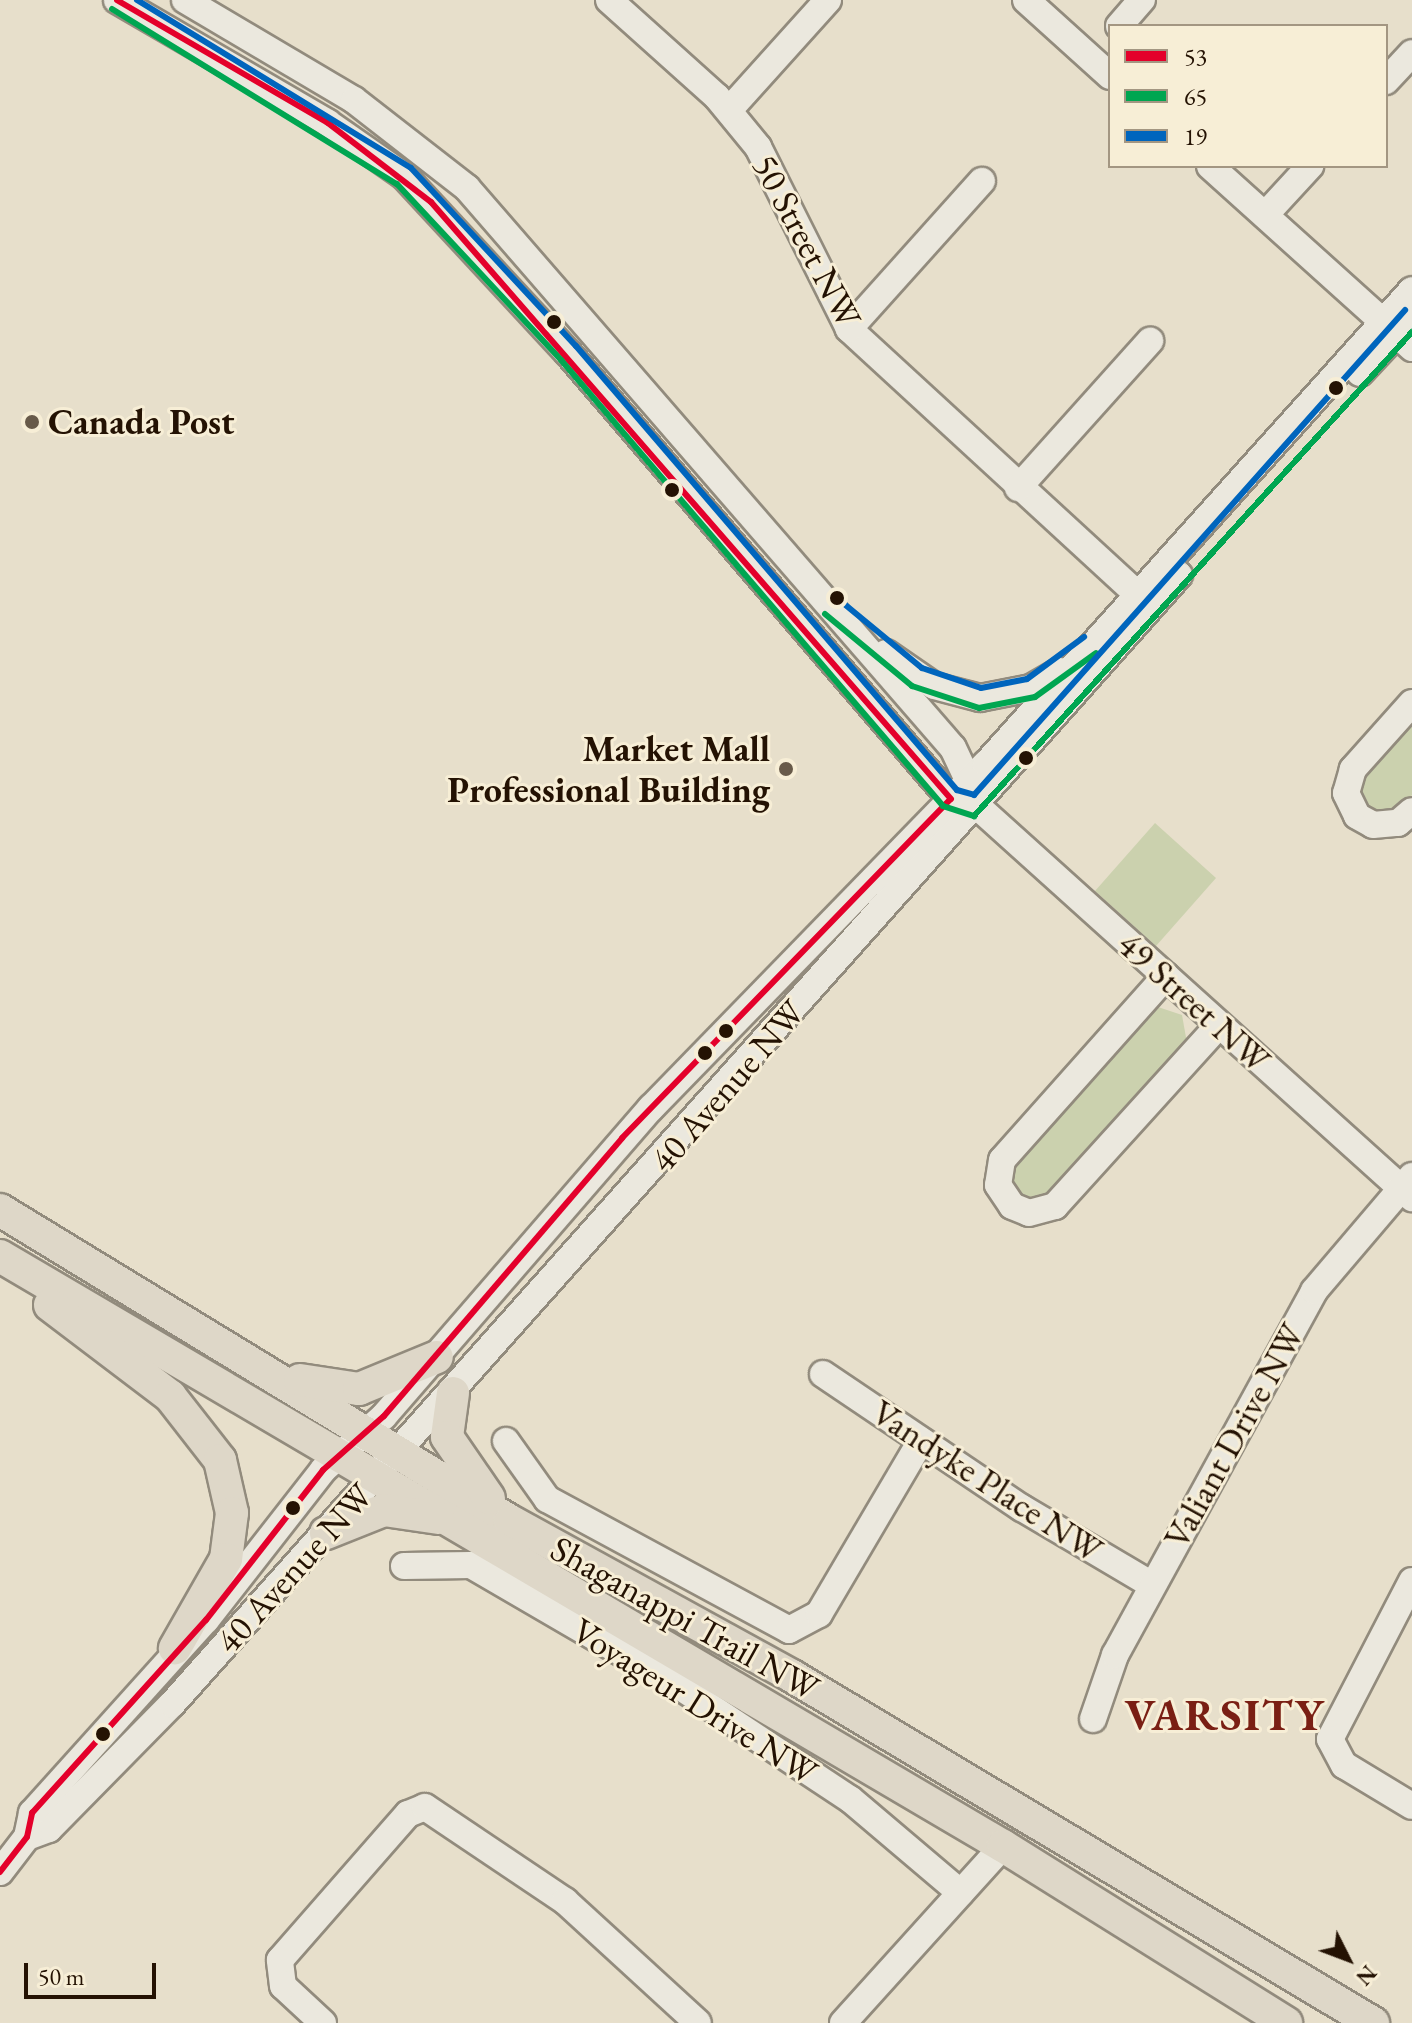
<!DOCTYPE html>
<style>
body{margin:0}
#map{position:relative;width:1412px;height:2023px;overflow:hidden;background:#e7dfcb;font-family:"EB Garamond",serif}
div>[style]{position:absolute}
.green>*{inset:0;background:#cbd1ae}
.roads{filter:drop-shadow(2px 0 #928b7d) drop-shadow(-2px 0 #928b7d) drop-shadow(0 2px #928b7d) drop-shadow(0 -2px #928b7d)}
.minor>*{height:26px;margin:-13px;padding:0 13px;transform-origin:13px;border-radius:13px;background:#ebe8de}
.major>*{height:32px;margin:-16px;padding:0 16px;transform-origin:16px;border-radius:16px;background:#ded7c8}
.bus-1>*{height:6px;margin:-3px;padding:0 3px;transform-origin:3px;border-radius:3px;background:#e4002b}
.bus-2>*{height:6px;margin:-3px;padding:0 3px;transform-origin:3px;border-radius:3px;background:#00a651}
.bus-3>*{height:6px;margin:-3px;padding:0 3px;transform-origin:3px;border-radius:3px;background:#0065bd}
.dots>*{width:22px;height:22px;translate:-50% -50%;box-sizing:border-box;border:4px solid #f7eed6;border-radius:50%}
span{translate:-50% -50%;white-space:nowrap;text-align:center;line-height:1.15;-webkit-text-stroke:6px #f7eed6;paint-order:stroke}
.street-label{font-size:36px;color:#241203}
.poi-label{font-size:36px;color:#241203;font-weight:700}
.left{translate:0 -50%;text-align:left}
.right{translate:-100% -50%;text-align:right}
.district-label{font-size:44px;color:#7a1f14;font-weight:700;letter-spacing:2px}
.legend{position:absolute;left:1108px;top:24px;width:280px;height:144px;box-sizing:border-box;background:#f7eed6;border:2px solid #a39682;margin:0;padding:10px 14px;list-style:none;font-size:24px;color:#241203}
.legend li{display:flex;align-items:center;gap:16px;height:40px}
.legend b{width:40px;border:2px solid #a39682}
.north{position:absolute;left:1308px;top:1919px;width:80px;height:80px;-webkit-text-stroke:6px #f7eed6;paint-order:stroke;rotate:132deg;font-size:22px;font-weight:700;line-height:32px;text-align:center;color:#241203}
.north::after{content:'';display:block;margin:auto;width:28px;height:36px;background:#241203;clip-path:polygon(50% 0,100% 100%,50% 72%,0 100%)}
.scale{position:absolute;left:24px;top:1963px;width:132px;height:36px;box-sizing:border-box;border:4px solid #241203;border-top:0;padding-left:10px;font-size:24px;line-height:28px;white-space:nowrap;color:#241203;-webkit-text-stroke:6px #f7eed6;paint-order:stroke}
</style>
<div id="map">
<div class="green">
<i style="clip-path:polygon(1412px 720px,1412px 795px,1400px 809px,1376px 814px,1359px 794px,1363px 775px)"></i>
<i style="clip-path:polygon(1155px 823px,1216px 878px,1156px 946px,1095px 891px)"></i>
<i style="clip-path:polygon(1158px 1007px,1182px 1015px,1187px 1043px,1053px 1194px,1034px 1202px,1017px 1195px,1011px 1169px)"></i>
</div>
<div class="roads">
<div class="minor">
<i style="left:117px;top:0;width:244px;rotate:30.2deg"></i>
<i style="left:328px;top:123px;width:93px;rotate:34.9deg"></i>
<i style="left:404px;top:176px;width:241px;rotate:47.2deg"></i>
<i style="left:568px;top:353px;width:588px;rotate:49.35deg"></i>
<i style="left:951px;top:799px;width:27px;rotate:15deg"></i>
<i style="left:977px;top:806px;width:586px;rotate:42.02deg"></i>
<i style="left:185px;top:0;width:196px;rotate:30.6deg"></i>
<i style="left:354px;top:100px;width:143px;rotate:37.9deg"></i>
<i style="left:467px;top:188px;width:741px;rotate:49.05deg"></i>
<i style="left:953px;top:748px;width:52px;rotate:64.9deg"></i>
<i style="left:609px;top:0;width:145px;rotate:41.9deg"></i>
<i style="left:717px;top:97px;width:65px;rotate:50.6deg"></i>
<i style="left:758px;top:147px;width:203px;rotate:63.4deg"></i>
<i style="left:849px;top:329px;width:406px;rotate:42.6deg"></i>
<i style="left:1026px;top:0;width:113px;rotate:42.1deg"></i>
<i style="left:1119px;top:26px;width:35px;rotate:-49deg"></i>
<i style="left:1386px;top:81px;width:38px;rotate:-47deg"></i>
<i style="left:729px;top:110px;width:148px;rotate:-48deg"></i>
<i style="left:1210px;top:166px;width:272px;rotate:42deg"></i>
<i style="left:1265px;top:215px;width:67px;rotate:-47.4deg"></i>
<i style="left:849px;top:329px;width:199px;rotate:-48.1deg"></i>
<i style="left:1360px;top:373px;width:76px;rotate:-47.1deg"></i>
<i style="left:1018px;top:488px;width:198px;rotate:-48.1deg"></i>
<i style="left:886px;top:653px;width:58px;rotate:34.5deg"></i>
<i style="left:934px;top:686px;width:48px;rotate:14.6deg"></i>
<i style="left:980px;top:698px;width:52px;rotate:-11.1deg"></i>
<i style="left:1031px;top:688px;width:34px;rotate:-30deg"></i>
<i style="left:1412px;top:703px;width:89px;rotate:131.8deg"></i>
<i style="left:1353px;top:769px;width:25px;rotate:106deg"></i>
<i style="left:1346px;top:793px;width:25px;rotate:64deg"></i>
<i style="left:1357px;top:816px;width:18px;rotate:29deg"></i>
<i style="left:1373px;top:825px;width:25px;rotate:-5deg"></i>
<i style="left:1398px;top:823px;width:18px;rotate:-41deg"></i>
<i style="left:1166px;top:976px;width:246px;rotate:131.7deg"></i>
<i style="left:1002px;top:1160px;width:25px;rotate:99deg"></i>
<i style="left:998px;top:1185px;width:25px;rotate:56deg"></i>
<i style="left:1012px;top:1206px;width:18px;rotate:22deg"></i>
<i style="left:1029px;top:1213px;width:27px;rotate:-15deg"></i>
<i style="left:1055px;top:1206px;width:244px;rotate:-47.8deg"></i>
<i style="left:823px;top:1374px;width:240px;rotate:34deg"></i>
<i style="left:1022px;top:1508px;width:151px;rotate:30.6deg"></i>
<i style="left:506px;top:1441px;width:71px;rotate:54.7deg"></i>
<i style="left:547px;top:1499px;width:275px;rotate:28.4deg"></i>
<i style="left:789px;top:1630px;width:34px;rotate:-28deg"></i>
<i style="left:819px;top:1614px;width:201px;rotate:-59.5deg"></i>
<i style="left:404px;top:1566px;width:67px;rotate:-0.9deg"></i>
<i style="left:471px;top:1565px;width:244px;rotate:30.2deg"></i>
<i style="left:682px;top:1688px;width:201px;rotate:33.5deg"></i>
<i style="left:850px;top:1799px;width:145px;rotate:40.3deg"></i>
<i style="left:1412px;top:1581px;width:178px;rotate:117.4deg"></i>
<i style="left:1330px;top:1739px;width:30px;rotate:62deg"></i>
<i style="left:1344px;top:1765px;width:79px;rotate:31.1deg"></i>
<i style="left:1093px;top:1719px;width:68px;rotate:-71deg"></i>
<i style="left:1115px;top:1655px;width:415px;rotate:-61.3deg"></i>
<i style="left:1314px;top:1291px;width:151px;rotate:-49.6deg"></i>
<i style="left:27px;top:1837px;width:23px;rotate:-20deg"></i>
<i style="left:49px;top:1829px;width:175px;rotate:-45.5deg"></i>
<i style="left:172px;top:1704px;width:1513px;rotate:-48.27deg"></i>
<i style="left:0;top:1872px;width:44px;rotate:-52.4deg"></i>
<i style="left:27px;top:1837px;width:25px;rotate:-78deg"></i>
<i style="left:32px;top:1813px;width:260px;rotate:-48deg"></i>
<i style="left:206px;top:1620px;width:190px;rotate:-52deg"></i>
<i style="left:323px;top:1470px;width:81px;rotate:-41.5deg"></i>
<i style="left:384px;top:1416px;width:408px;rotate:-49.1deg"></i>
<i style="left:651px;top:1108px;width:480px;rotate:-45.8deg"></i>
<i style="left:986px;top:764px;width:637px;rotate:-48.05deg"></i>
<i style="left:323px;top:2023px;width:54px;rotate:-137.2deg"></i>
<i style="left:283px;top:1986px;width:26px;rotate:-97deg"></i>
<i style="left:280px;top:1960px;width:194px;rotate:-48.8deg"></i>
<i style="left:408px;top:1814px;width:18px;rotate:-22deg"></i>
<i style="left:425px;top:1807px;width:169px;rotate:33.9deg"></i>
<i style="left:565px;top:1901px;width:180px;rotate:42.5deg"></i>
<i style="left:843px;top:2023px;width:239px;rotate:-47.9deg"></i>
</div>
<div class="major">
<i style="left:0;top:1210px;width:597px;rotate:31.38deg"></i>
<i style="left:510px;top:1521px;width:322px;rotate:28.8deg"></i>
<i style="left:792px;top:1676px;width:677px;rotate:30.85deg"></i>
<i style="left:0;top:1256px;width:1164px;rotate:30.47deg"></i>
<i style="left:1003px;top:1846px;width:334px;rotate:32deg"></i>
<i style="left:50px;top:1305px;width:151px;rotate:37.2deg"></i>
<i style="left:170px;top:1396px;width:81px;rotate:52deg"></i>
<i style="left:220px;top:1460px;width:54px;rotate:77.2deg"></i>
<i style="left:232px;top:1513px;width:46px;rotate:97.4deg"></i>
<i style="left:226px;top:1559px;width:103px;rotate:119.8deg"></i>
<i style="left:300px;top:1380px;width:60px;rotate:8.7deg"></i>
<i style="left:359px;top:1389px;width:84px;rotate:-22.3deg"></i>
<i style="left:453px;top:1393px;width:44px;rotate:97.8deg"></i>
<i style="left:447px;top:1437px;width:74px;rotate:55.5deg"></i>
<i style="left:326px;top:1533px;width:62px;rotate:-21.6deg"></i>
<i style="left:384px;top:1510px;width:55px;rotate:8.4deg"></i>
</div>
</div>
<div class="bus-1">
<i style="left:0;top:1872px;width:44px;rotate:-52.4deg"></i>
<i style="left:27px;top:1837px;width:25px;rotate:-78deg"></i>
<i style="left:32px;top:1813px;width:260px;rotate:-48deg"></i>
<i style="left:206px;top:1620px;width:190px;rotate:-52deg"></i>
<i style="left:323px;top:1470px;width:81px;rotate:-41.5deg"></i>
<i style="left:384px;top:1416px;width:366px;rotate:-49.4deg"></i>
<i style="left:622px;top:1138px;width:472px;rotate:-45.9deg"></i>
<i style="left:951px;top:799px;width:792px;rotate:-131.06deg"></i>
<i style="left:431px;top:202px;width:130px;rotate:-142.5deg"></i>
<i style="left:328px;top:123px;width:244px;rotate:-149.8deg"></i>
</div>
<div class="bus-2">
<i style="left:112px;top:9px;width:334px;rotate:31.6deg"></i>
<i style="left:397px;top:184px;width:241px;rotate:47deg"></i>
<i style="left:561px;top:360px;width:587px;rotate:49.42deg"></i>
<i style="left:943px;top:806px;width:33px;rotate:18deg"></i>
<i style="left:974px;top:816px;width:653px;rotate:-47.86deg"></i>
<i style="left:825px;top:614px;width:113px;rotate:39.6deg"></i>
<i style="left:912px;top:686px;width:71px;rotate:18.2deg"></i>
<i style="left:979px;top:708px;width:57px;rotate:-11.1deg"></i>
<i style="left:1035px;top:697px;width:75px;rotate:-35.8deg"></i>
</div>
<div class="bus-3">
<i style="left:137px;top:0;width:321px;rotate:31.5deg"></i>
<i style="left:411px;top:168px;width:243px;rotate:47.2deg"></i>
<i style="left:576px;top:346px;width:585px;rotate:49.37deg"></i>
<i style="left:957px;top:790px;width:18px;rotate:16deg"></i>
<i style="left:974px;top:795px;width:649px;rotate:-48.37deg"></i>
<i style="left:837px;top:598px;width:110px;rotate:39.5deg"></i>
<i style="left:922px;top:668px;width:62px;rotate:18.7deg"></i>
<i style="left:981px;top:688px;width:47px;rotate:-11.1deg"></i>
<i style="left:1027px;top:679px;width:71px;rotate:-36.4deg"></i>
</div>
<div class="dots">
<i style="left:554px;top:322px;background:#241203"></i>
<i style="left:1336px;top:388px;background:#241203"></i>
<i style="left:32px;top:422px;background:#685a49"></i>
<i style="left:672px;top:490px;background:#241203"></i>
<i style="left:837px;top:598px;background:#241203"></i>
<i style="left:1026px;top:758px;background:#241203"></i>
<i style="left:786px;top:769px;background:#685a49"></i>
<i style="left:726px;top:1031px;background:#241203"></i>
<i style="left:705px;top:1053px;background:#241203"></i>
<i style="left:293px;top:1508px;background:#241203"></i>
<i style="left:103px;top:1734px;background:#241203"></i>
</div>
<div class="street-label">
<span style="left:807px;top:241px;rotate:62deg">50 Street NW</span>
<span style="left:1194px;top:1002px;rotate:42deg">49 Street NW</span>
<span style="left:727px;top:1086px;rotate:-49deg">40 Avenue NW</span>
<span style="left:1234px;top:1436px;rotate:-61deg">Valiant Drive NW</span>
<span style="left:987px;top:1481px;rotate:33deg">Vandyke Place NW</span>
<span style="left:294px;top:1568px;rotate:-48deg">40 Avenue NW</span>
<span style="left:685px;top:1618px;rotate:29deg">Shaganappi Trail NW</span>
<span style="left:695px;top:1701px;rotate:32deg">Voyageur Drive NW</span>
</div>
<div class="poi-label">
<span class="left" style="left:48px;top:422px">Canada Post</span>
<span class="right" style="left:770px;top:769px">Market Mall<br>Professional Building</span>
</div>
<div class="district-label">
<span style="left:1225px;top:1715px">VARSITY</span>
</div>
<ul class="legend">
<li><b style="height:10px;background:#e4002b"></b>53</li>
<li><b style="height:10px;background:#00a651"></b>65</li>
<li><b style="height:10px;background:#0065bd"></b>19</li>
</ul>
<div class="north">N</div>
<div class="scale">50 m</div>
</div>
